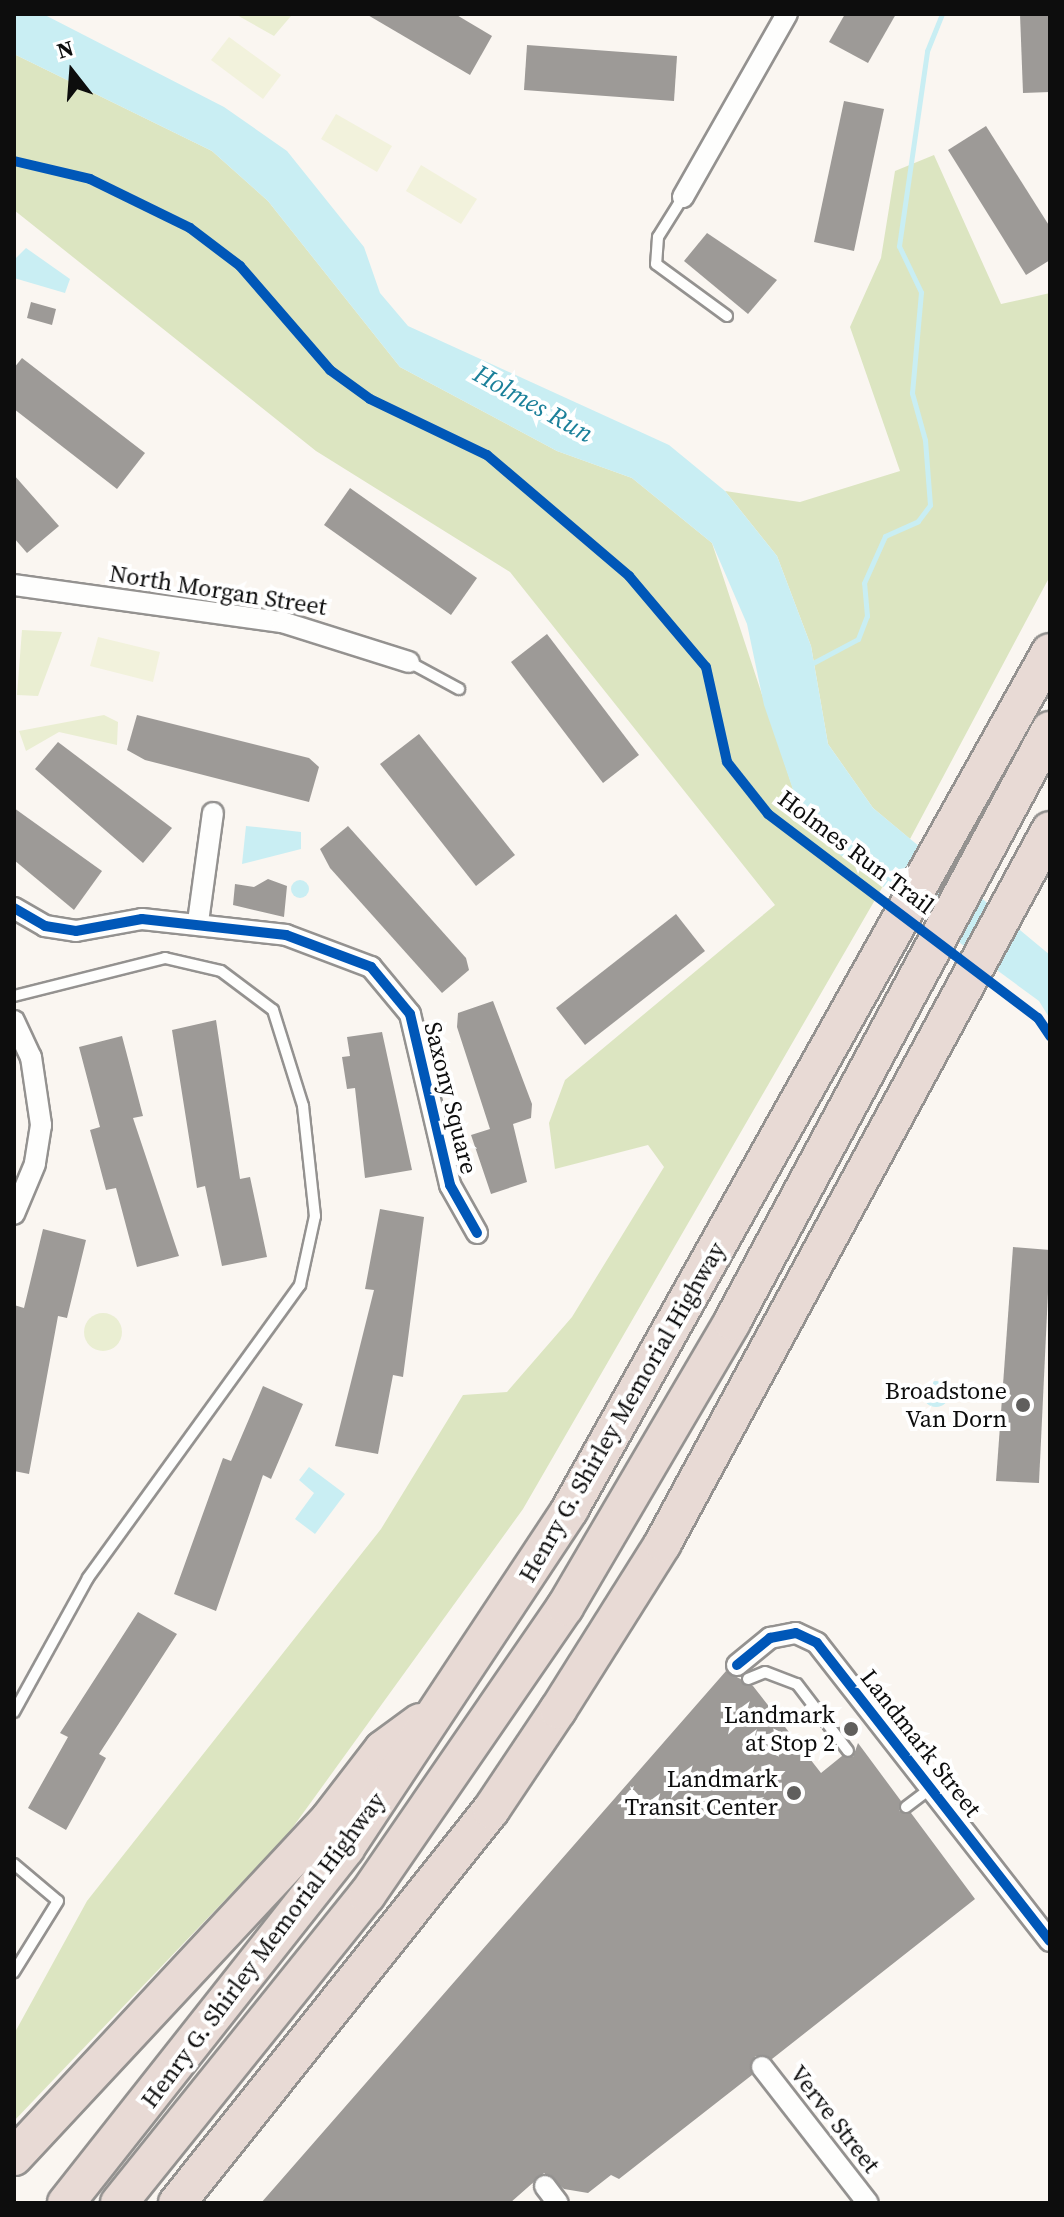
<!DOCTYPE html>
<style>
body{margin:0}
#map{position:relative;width:1064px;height:2217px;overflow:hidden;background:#faf6f1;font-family:"Source Serif 4",serif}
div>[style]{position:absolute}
.green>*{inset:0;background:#eaeed2}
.round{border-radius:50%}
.forest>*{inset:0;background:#dce5c1}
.pitch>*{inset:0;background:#f2f2dc}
.water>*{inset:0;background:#c9eef3}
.stream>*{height:5px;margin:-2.5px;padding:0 2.5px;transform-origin:2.5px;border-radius:2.5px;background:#c9eef3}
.building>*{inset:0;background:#9d9a97}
.roads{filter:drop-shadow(2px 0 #949290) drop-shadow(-2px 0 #949290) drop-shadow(0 2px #949290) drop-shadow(0 -2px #949290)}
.service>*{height:10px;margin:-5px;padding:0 5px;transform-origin:5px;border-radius:5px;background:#fefefd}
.minor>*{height:20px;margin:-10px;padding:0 10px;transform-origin:10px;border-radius:10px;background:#fefefd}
.motorway>*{height:36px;margin:-18px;padding:0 18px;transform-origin:18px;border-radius:18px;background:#e8dad5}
.cycleway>*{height:10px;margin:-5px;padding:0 5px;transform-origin:5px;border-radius:5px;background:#0057b8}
.dots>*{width:22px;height:22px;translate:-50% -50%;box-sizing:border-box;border:4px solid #fff;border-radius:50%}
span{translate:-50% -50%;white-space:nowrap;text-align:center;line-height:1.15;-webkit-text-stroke:8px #fff;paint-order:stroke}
.street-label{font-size:24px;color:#0d0d0d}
.poi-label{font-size:24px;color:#0d0d0d}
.right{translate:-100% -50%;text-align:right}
.water-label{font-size:26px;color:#1b809a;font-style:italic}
.frame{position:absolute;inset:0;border:16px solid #0d0d0d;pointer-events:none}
.north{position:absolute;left:32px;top:32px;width:80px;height:80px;-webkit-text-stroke:6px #fff;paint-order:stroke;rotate:343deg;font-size:22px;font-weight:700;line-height:32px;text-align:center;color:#0d0d0d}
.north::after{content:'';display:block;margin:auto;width:28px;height:36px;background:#0d0d0d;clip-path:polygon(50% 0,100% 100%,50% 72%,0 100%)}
</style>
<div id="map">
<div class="green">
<i style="clip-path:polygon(235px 14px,290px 14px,291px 16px,274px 36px)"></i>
<i style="clip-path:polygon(22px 630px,62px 632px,38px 696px,17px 695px)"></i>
<i style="clip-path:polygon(104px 715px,118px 722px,117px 745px,59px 732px,26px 751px,19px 731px)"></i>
<i class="round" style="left:84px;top:1313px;width:38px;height:38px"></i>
</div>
<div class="forest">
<i style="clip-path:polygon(14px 54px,212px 151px,268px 201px,400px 367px,557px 451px,632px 478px,712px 543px,800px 810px,883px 886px,523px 1509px,288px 1834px,14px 2121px,14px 2034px,87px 1901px,381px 1529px,463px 1395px,507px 1392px,572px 1317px,664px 1167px,648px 1145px,555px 1169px,549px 1123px,565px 1080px,775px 905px,510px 572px,316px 451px,14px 210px)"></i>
<i style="clip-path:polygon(934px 155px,1001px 304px,1050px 293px,1050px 576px,910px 839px,873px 808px,828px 744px,811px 646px,777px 556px,725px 491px,800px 502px,900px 471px,850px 327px,881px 258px,895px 171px)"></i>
</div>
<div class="pitch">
<i style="clip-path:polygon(229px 37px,281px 75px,263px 99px,211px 60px)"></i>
<i style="clip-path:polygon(336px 114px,392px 146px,377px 172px,321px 139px)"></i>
<i style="clip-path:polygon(421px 165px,477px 199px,461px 224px,406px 191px)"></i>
<i style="clip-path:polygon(98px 637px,160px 652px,153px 682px,90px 666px)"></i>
</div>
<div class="water">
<i style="clip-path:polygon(14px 14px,43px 14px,224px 107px,287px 151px,364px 247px,380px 293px,408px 326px,669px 445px,725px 491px,777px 556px,811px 646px,828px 744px,873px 808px,1050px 955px,1050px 1019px,1039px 1001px,840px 855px,800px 810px,764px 705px,747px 624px,712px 543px,632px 478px,557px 451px,400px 367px,268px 201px,212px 151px,14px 54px)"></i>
<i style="clip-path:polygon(26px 248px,70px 279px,65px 293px,14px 278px,14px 260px)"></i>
<i style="clip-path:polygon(246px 826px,301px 832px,301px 849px,242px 864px)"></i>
<i class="round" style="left:291px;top:880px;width:18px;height:18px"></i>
<i class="round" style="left:923px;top:1381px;width:26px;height:26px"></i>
<i style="clip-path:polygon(309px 1467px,345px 1494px,315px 1534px,295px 1519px,314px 1493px,299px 1480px)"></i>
</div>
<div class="stream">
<i style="left:811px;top:664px;width:53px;rotate:-28deg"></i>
<i style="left:858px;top:639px;width:25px;rotate:-69deg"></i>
<i style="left:867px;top:616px;width:33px;rotate:-95deg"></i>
<i style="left:864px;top:583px;width:51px;rotate:-65.9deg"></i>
<i style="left:885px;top:536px;width:36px;rotate:-24deg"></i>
<i style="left:918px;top:521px;width:20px;rotate:-53deg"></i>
<i style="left:930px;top:505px;width:65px;rotate:-94.4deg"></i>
<i style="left:925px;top:440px;width:49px;rotate:-105.5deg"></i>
<i style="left:912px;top:393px;width:101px;rotate:-84.9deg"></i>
<i style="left:921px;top:292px;width:51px;rotate:-115.6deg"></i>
<i style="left:899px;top:246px;width:197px;rotate:-81.8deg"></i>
<i style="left:927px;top:51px;width:40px;rotate:-68deg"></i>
</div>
<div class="building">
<i style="clip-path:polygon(366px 14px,455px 14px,492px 36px,470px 75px)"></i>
<i style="clip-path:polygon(845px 14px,896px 14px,868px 63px,829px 42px)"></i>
<i style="clip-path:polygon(1020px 14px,1050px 14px,1050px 92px,1023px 93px)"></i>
<i style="clip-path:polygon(527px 45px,677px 56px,674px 101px,524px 90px)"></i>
<i style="clip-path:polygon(844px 101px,884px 109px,854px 251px,814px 242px)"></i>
<i style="clip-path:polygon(986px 126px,1050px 227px,1050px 260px,1026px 275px,948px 150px)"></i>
<i style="clip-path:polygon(707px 233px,777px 280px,748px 314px,684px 261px)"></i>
<i style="clip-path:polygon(31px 302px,56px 309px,52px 325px,27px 318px)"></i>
<i style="clip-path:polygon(22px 358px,145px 453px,117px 489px,14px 409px,14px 368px)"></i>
<i style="clip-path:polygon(14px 475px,59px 526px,27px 553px,14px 538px)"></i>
<i style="clip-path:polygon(350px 488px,477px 578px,451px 615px,324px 525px)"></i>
<i style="clip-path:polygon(547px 634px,639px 755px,603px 783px,511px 662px)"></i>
<i style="clip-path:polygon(137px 715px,309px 758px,319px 767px,309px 802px,145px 760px,127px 750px)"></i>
<i style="clip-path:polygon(419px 734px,515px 855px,476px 886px,380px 764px)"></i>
<i style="clip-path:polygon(58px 742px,172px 828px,143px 863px,35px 769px)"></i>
<i style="clip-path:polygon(14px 808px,102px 871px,74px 910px,14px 860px)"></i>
<i style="clip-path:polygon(348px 826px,466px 958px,469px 970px,442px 993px,330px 868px,320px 849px)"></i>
<i style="clip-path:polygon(268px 879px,287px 886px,284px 917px,233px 905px,235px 884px,254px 887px)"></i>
<i style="clip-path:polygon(676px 914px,705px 951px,585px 1045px,556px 1008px)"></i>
<i style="clip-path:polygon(493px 1001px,532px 1104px,531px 1118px,513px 1124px,527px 1182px,491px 1194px,471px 1135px,490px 1129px,457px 1027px,458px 1013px)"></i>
<i style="clip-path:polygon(216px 1020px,240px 1179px,250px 1177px,267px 1257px,222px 1266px,205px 1186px,197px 1188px,172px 1030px)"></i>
<i style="clip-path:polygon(382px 1032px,412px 1170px,365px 1178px,355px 1088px,347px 1089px,342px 1057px,350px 1056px,347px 1037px)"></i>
<i style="clip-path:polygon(122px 1036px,143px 1116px,133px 1118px,179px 1256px,137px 1267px,116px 1188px,106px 1190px,90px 1130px,100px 1127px,79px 1047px)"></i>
<i style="clip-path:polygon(380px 1209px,424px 1217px,403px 1377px,393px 1375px,378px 1454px,335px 1446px,374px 1290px,365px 1289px)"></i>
<i style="clip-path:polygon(43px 1229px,86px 1240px,67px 1318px,58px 1316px,29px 1474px,14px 1471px,14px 1305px,24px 1308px)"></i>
<i style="clip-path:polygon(1013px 1247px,1050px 1250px,1039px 1483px,996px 1481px)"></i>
<i style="clip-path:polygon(263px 1386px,303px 1404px,271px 1479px,263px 1475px,216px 1611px,174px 1594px,223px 1458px,231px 1461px)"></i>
<i style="clip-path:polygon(138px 1612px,177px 1634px,99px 1754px,106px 1758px,66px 1830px,28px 1808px,68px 1737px,60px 1733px)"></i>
<i style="clip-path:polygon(726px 1671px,753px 1686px,821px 1773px,842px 1756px,853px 1757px,858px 1743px,901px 1801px,899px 1811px,911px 1813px,975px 1899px,772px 2059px,755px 2056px,752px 2075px,619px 2179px,611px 2175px,588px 2193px,564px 2189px,544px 2173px,510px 2203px,261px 2203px)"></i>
</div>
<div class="roads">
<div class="service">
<i style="left:683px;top:197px;width:47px;rotate:122deg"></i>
<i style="left:658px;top:237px;width:27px;rotate:94deg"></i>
<i style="left:656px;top:264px;width:88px;rotate:36.2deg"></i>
<i style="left:409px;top:662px;width:57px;rotate:28.4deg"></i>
<i style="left:14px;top:996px;width:156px;rotate:-14.1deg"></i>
<i style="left:165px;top:958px;width:57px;rotate:13.1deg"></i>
<i style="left:221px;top:971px;width:65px;rotate:36.9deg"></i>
<i style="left:273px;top:1010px;width:101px;rotate:72.6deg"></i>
<i style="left:303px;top:1106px;width:111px;rotate:83.8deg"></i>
<i style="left:315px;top:1216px;width:71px;rotate:102.3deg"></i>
<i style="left:300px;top:1285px;width:362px;rotate:125.9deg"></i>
<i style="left:88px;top:1578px;width:153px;rotate:118.9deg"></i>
<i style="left:748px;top:1679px;width:18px;rotate:-22deg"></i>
<i style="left:765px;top:1672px;width:34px;rotate:21deg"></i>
<i style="left:797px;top:1684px;width:84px;rotate:52.7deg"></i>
<i style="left:906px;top:1807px;width:31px;rotate:-37deg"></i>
<i style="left:14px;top:1864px;width:57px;rotate:40.1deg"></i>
<i style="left:58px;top:1901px;width:84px;rotate:121.8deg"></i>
</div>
<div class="minor">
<i style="left:683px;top:197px;width:210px;rotate:-60.4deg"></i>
<i style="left:14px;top:585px;width:271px;rotate:7.9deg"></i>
<i style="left:282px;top:622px;width:133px;rotate:17.5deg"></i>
<i style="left:14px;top:908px;width:36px;rotate:30deg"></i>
<i style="left:45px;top:926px;width:31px;rotate:9deg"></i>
<i style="left:76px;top:931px;width:67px;rotate:-10.3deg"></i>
<i style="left:142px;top:919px;width:145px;rotate:6.3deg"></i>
<i style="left:286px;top:935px;width:91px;rotate:20.6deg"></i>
<i style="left:371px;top:967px;width:61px;rotate:50.3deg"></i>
<i style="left:410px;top:1014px;width:176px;rotate:76.8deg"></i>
<i style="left:450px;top:1185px;width:55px;rotate:60.6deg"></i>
<i style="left:198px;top:922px;width:110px;rotate:-82.2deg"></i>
<i style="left:14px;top:1021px;width:40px;rotate:65deg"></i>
<i style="left:31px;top:1057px;width:69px;rotate:81.6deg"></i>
<i style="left:41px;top:1125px;width:39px;rotate:99deg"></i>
<i style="left:35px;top:1164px;width:54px;rotate:112.8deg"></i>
<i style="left:737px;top:1665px;width:43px;rotate:-39.3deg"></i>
<i style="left:770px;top:1638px;width:26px;rotate:-11deg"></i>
<i style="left:796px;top:1633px;width:23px;rotate:25deg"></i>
<i style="left:817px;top:1643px;width:378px;rotate:52deg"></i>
<i style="left:762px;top:2067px;width:172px;rotate:52.1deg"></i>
<i style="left:545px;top:2186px;width:21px;rotate:53deg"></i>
</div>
<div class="motorway">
<i style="left:14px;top:2157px;width:462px;rotate:-47deg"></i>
<i style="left:329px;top:1819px;width:88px;rotate:-52.4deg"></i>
<i style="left:383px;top:1749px;width:46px;rotate:-36.1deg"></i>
<i style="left:66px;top:2203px;width:452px;rotate:-51.7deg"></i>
<i style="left:346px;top:1848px;width:406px;rotate:-56.5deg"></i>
<i style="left:570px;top:1509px;width:982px;rotate:-60.75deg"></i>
<i style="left:119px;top:2203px;width:395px;rotate:-51.2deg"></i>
<i style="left:367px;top:1895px;width:349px;rotate:-55.5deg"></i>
<i style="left:565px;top:1607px;width:330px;rotate:-59.6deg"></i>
<i style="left:732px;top:1322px;width:672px;rotate:-61.76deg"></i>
<i style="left:177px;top:2203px;width:503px;rotate:-51.38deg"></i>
<i style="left:491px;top:1810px;width:120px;rotate:-56.2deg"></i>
<i style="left:558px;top:1710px;width:197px;rotate:-57.8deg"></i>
<i style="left:663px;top:1543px;width:811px;rotate:-61.51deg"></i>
</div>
</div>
<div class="cycleway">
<i style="left:14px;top:161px;width:78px;rotate:13.3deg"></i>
<i style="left:90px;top:179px;width:111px;rotate:26.1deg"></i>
<i style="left:190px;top:228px;width:63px;rotate:37.2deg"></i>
<i style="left:240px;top:266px;width:138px;rotate:49.1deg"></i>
<i style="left:330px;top:370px;width:49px;rotate:35.9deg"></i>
<i style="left:370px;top:399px;width:130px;rotate:25.6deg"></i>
<i style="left:487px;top:455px;width:187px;rotate:40.4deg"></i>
<i style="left:629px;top:576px;width:119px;rotate:49.8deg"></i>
<i style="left:706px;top:667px;width:97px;rotate:77.5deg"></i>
<i style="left:727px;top:762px;width:66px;rotate:51.7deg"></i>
<i style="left:768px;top:814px;width:338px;rotate:37.1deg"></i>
<i style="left:1038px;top:1018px;width:22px;rotate:56deg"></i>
<i style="left:14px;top:908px;width:36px;rotate:30deg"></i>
<i style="left:45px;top:926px;width:31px;rotate:9deg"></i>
<i style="left:76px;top:931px;width:67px;rotate:-10.3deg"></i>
<i style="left:142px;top:919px;width:145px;rotate:6.3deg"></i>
<i style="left:286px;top:935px;width:91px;rotate:20.6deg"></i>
<i style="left:371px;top:967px;width:61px;rotate:50.3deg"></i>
<i style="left:410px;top:1014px;width:176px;rotate:76.8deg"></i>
<i style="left:450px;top:1185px;width:55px;rotate:60.6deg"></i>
<i style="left:737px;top:1665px;width:43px;rotate:-39.3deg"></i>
<i style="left:770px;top:1638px;width:26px;rotate:-11deg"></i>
<i style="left:796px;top:1633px;width:23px;rotate:25deg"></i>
<i style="left:817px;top:1643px;width:378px;rotate:52deg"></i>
</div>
<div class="dots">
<i style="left:1023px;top:1405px;background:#605f5d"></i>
<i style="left:851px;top:1729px;background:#605f5d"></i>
<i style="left:794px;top:1793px;background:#605f5d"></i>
</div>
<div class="street-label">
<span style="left:218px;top:590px;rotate:9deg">North Morgan Street</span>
<span style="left:856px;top:852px;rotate:37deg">Holmes Run Trail</span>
<span style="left:451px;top:1098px;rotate:76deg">Saxony Square</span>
<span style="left:622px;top:1412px;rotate:-60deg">Henry G. Shirley Memorial Highway</span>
<span style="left:921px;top:1743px;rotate:52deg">Landmark Street</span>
<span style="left:263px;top:1950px;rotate:-53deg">Henry G. Shirley Memorial Highway</span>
<span style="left:835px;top:2119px;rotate:52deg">Verve Street</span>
</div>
<div class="poi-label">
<span class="right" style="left:1007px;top:1405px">Broadstone<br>Van Dorn</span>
<span class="right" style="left:835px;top:1729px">Landmark<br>at Stop 2</span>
<span class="right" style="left:778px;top:1793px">Landmark<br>Transit Center</span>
</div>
<div class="water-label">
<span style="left:533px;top:404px;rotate:29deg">Holmes Run</span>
</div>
<div class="frame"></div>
<div class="north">N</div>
</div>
